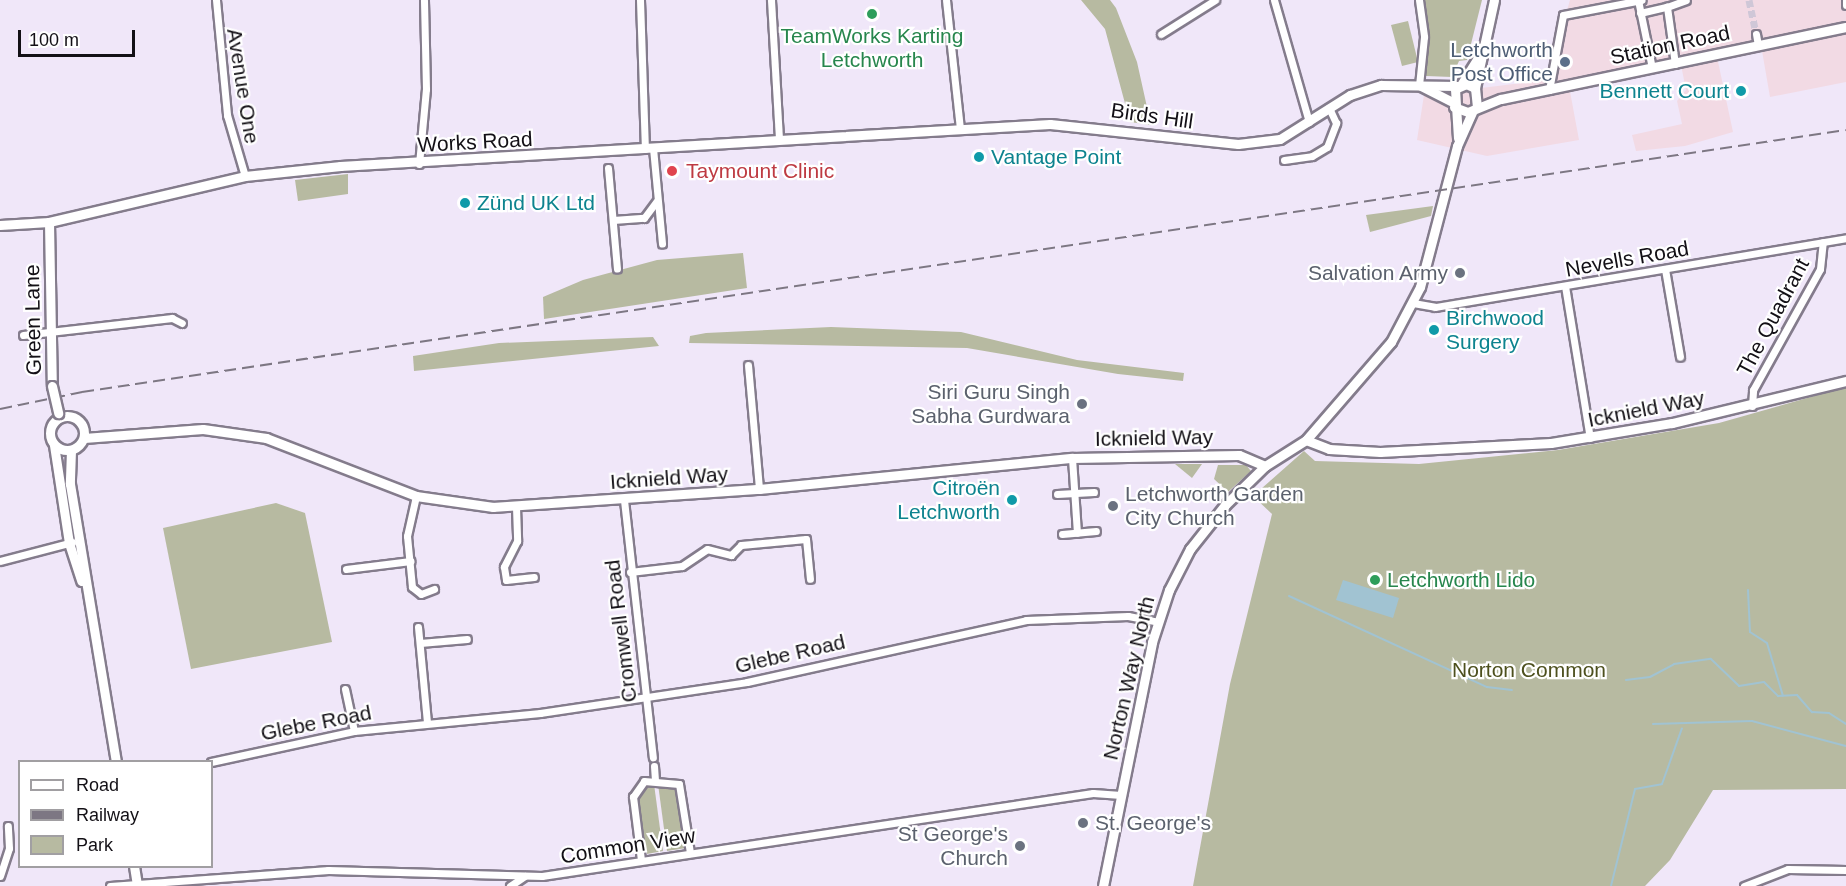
<!DOCTYPE html>
<meta charset="utf-8">
<style>
body{margin:0}
#map{position:relative;width:1846px;height:886px;overflow:hidden;background:#f0e7f9;font-family:Arial,sans-serif}
div>[style]{position:absolute}
.commercial>*{inset:0;background:#f2dae4}
.green>*{inset:0;background:#b7baa1}
.water>*{inset:0;background:#a1c3d2}
.stream>*{height:2px;margin:-1px;padding:0 1px;transform-origin:1px;border-radius:1px;background:#a1c3d2}
.street-tunnel>*{height:7px;margin-top:-3.5px;transform-origin:0;background:repeating-linear-gradient(90deg,#cfc7d7 0 7px,transparent 0 10.5px)}
.roads{filter:drop-shadow(2px 0 #847c8c) drop-shadow(-2px 0 #847c8c) drop-shadow(0 2px #847c8c) drop-shadow(0 -2px #847c8c)}
.street>*{height:7px;margin:-3.5px;padding:0 3.5px;transform-origin:3.5px;border-radius:3.5px;background:#fff}
.secondary>*{height:9px;margin:-4.5px;padding:0 4.5px;transform-origin:4.5px;border-radius:4.5px;background:#fff}
.secondary>.ring{margin:-4.5px;padding:0;box-sizing:content-box;background:none;border:9px solid #fff;border-radius:50%}
.rail>*{height:2px;margin-top:-1px;transform-origin:0;background:repeating-linear-gradient(90deg,#7d7783 0 12px,transparent 0 18px)}
.bridges{filter:drop-shadow(2px 0 #847c8c) drop-shadow(-2px 0 #847c8c) drop-shadow(0 2px #847c8c) drop-shadow(0 -2px #847c8c)}
.secondary-bridge>*{height:9px;margin:-4.5px;padding:0 4.5px;transform-origin:4.5px;border-radius:4.5px;background:#fff}
.dots>*{width:16px;height:16px;translate:-50% -50%;box-sizing:border-box;border:3px solid #fff;border-radius:50%}
span{translate:-50% -50%;white-space:nowrap;text-align:center;line-height:1.15;-webkit-text-stroke:4.5px #fff;paint-order:stroke}
.leisure-label{font-size:21px;color:#27864d}
.left{translate:0 -50%;text-align:left}
.street-label{font-size:21px;color:#131016}
.service-label{font-size:21px;color:#4e5e75}
.right{translate:-100% -50%;text-align:right}
.culture-label{font-size:21px;color:#0d838f}
.health-label{font-size:21px;color:#be3a42}
.worship-label{font-size:21px;color:#5b616d}
.park-label{font-size:21px;color:#4d501e}
.legend{position:absolute;left:18px;top:760px;width:195px;height:108px;box-sizing:border-box;background:#fff;border:2px solid #a19fa2;margin:0;padding:8px 10px;list-style:none;font-size:18px;color:#131016}
.legend li{display:flex;align-items:center;gap:12px;height:30px}
.legend b{width:30px;border:2px solid #a19fa2}
.scale{position:absolute;left:18px;top:30px;width:117px;height:27px;box-sizing:border-box;border:3px solid #131016;border-top:0;padding-left:8px;font-size:18px;line-height:21px;white-space:nowrap;color:#131016;-webkit-text-stroke:4px #fff;paint-order:stroke}
</style>
<div id="map">
<div class="commercial">
<i style="clip-path:polygon(1570px 0,1846px 0,1846px 82px,1770px 97px,1761px 45px,1717px 57px,1733px 132px,1685px 146px,1636px 151px,1632px 135px,1682px 124px,1677px 101px,1686px 90px,1681px 65px,1569px 86px,1579px 140px,1487px 156px,1417px 140px,1424px 95px,1547px 80px)"></i>
</div>
<div class="green">
<i style="clip-path:polygon(1081px 0,1110px 0,1116px 8px,1137px 62px,1151px 125px,1130px 122px,1105px 29px)"></i>
<i style="clip-path:polygon(1422px 0,1482px 0,1467px 60px,1459px 61px,1452px 77px,1426px 76px)"></i>
<i style="clip-path:polygon(1408px 21px,1418px 62px,1402px 66px,1391px 25px)"></i>
<i style="clip-path:polygon(348px 174px,348px 194px,298px 201px,295px 180px)"></i>
<i style="clip-path:polygon(1433px 206px,1431px 216px,1370px 232px,1366px 215px)"></i>
<i style="clip-path:polygon(743px 253px,747px 288px,544px 319px,543px 297px,583px 280px,657px 260px)"></i>
<i style="clip-path:polygon(831px 327px,961px 332px,1077px 360px,1184px 373px,1183px 381px,1118px 374px,967px 348px,689px 343px,690px 336px,706px 333px)"></i>
<i style="clip-path:polygon(653px 337px,659px 346px,414px 371px,413px 356px,499px 343px)"></i>
<i style="clip-path:polygon(1846px 387px,1846px 789px,1713px 790px,1670px 860px,1645px 886px,1193px 886px,1230px 684px,1272px 514px,1253px 496px,1304px 451px,1315px 461px,1419px 464px,1558px 450px,1719px 423px)"></i>
<i style="clip-path:polygon(1175px 464px,1202px 464px,1192px 478px)"></i>
<i style="clip-path:polygon(1218px 465px,1246px 465px,1251px 471px,1228px 492px,1214px 479px)"></i>
<i style="clip-path:polygon(276px 503px,305px 513px,332px 642px,191px 669px,163px 528px)"></i>
<i style="clip-path:polygon(654px 784px,663px 851px,647px 854px,636px 802px,640px 787px)"></i>
<i style="clip-path:polygon(658px 784px,677px 788px,686px 848px,667px 851px)"></i>
</div>
<div class="water">
<i style="clip-path:polygon(1343px 580px,1399px 598px,1393px 618px,1336px 600px)"></i>
</div>
<div class="stream">
<i style="left:1748px;top:590px;width:42px;rotate:87.3deg"></i>
<i style="left:1750px;top:632px;width:20px;rotate:33deg"></i>
<i style="left:1767px;top:643px;width:55px;rotate:73.2deg"></i>
<i style="left:1289px;top:596px;width:218px;rotate:24.7deg"></i>
<i style="left:1487px;top:687px;width:25px;rotate:7deg"></i>
<i style="left:1626px;top:680px;width:24px;rotate:-7deg"></i>
<i style="left:1650px;top:677px;width:27px;rotate:-28deg"></i>
<i style="left:1674px;top:664px;width:37px;rotate:-8deg"></i>
<i style="left:1711px;top:659px;width:39px;rotate:44deg"></i>
<i style="left:1739px;top:686px;width:25px;rotate:-9deg"></i>
<i style="left:1764px;top:682px;width:20px;rotate:45deg"></i>
<i style="left:1778px;top:696px;width:19px;rotate:-3deg"></i>
<i style="left:1797px;top:695px;width:23px;rotate:49deg"></i>
<i style="left:1812px;top:712px;width:17px;rotate:3deg"></i>
<i style="left:1829px;top:713px;width:20px;rotate:33deg"></i>
<i style="left:1653px;top:724px;width:99px;rotate:-1.7deg"></i>
<i style="left:1752px;top:721px;width:97px;rotate:14.9deg"></i>
<i style="left:1611px;top:886px;width:100px;rotate:-76.1deg"></i>
<i style="left:1635px;top:789px;width:27px;rotate:-10deg"></i>
<i style="left:1662px;top:784px;width:59px;rotate:-70.3deg"></i>
</div>
<div class="street-tunnel">
<i style="left:1749px;top:0;width:35px;rotate:78deg"></i>
</div>
<div class="roads">
<div class="street">
<i style="left:216px;top:0;width:116px;rotate:84.5deg"></i>
<i style="left:227px;top:115px;width:64px;rotate:73.6deg"></i>
<i style="left:640px;top:0;width:149px;rotate:88.1deg"></i>
<i style="left:771px;top:0;width:140px;rotate:86.7deg"></i>
<i style="left:946px;top:0;width:130px;rotate:83.8deg"></i>
<i style="left:1274px;top:0;width:127px;rotate:74deg"></i>
<i style="left:1419px;top:0;width:37px;rotate:82deg"></i>
<i style="left:1424px;top:37px;width:48px;rotate:95.9deg"></i>
<i style="left:1638px;top:0;width:69px;rotate:78.4deg"></i>
<i style="left:1846px;top:0;width:5px;rotate:90deg"></i>
<i style="left:1640px;top:13px;width:28px;rotate:-13deg"></i>
<i style="left:1161px;top:34px;width:64px;rotate:-32.2deg"></i>
<i style="left:1756px;top:34px;width:11px;rotate:80deg"></i>
<i style="left:1675px;top:64px;width:58px;rotate:-98deg"></i>
<i style="left:1667px;top:7px;width:20px;rotate:-20deg"></i>
<i style="left:1549px;top:90px;width:76px;rotate:-79.4deg"></i>
<i style="left:1563px;top:15px;width:80px;rotate:-10.8deg"></i>
<i style="left:653px;top:148px;width:96px;rotate:84.6deg"></i>
<i style="left:1284px;top:160px;width:28px;rotate:-8deg"></i>
<i style="left:1312px;top:156px;width:17px;rotate:-31deg"></i>
<i style="left:1327px;top:147px;width:26px;rotate:-69deg"></i>
<i style="left:1336px;top:123px;width:17px;rotate:-115deg"></i>
<i style="left:419px;top:164px;width:75px;rotate:-84.7deg"></i>
<i style="left:426px;top:89px;width:89px;rotate:-91.3deg"></i>
<i style="left:608px;top:168px;width:101px;rotate:84.9deg"></i>
<i style="left:613px;top:220px;width:31px;rotate:-4deg"></i>
<i style="left:644px;top:218px;width:21px;rotate:-53deg"></i>
<i style="left:1665px;top:269px;width:89px;rotate:80.3deg"></i>
<i style="left:1565px;top:286px;width:154px;rotate:80.7deg"></i>
<i style="left:1413px;top:303px;width:22px;rotate:10deg"></i>
<i style="left:1435px;top:307px;width:417px;rotate:-9.5deg"></i>
<i style="left:23px;top:335px;width:150px;rotate:-6.5deg"></i>
<i style="left:172px;top:318px;width:11px;rotate:27deg"></i>
<i style="left:748px;top:365px;width:124px;rotate:84.9deg"></i>
<i style="left:1752px;top:406px;width:16px;rotate:-86deg"></i>
<i style="left:1753px;top:390px;width:138px;rotate:-61deg"></i>
<i style="left:1820px;top:269px;width:27px;rotate:-84deg"></i>
<i style="left:1072px;top:458px;width:75px;rotate:86.2deg"></i>
<i style="left:1057px;top:494px;width:37px;rotate:-3deg"></i>
<i style="left:416px;top:496px;width:41px;rotate:102.7deg"></i>
<i style="left:407px;top:536px;width:51px;rotate:84.4deg"></i>
<i style="left:412px;top:587px;width:11px;rotate:38deg"></i>
<i style="left:421px;top:594px;width:14px;rotate:-21deg"></i>
<i style="left:624px;top:500px;width:259px;rotate:83.6deg"></i>
<i style="left:516px;top:507px;width:34px;rotate:88deg"></i>
<i style="left:517px;top:541px;width:29px;rotate:117deg"></i>
<i style="left:504px;top:567px;width:13px;rotate:81deg"></i>
<i style="left:506px;top:580px;width:28px;rotate:-6deg"></i>
<i style="left:1062px;top:534px;width:34px;rotate:-5deg"></i>
<i style="left:0;top:561px;width:75px;rotate:-14.6deg"></i>
<i style="left:346px;top:569px;width:65px;rotate:-7deg"></i>
<i style="left:630px;top:572px;width:52px;rotate:-6.6deg"></i>
<i style="left:682px;top:566px;width:30px;rotate:-34deg"></i>
<i style="left:707px;top:549px;width:25px;rotate:14deg"></i>
<i style="left:731px;top:555px;width:14px;rotate:-45deg"></i>
<i style="left:741px;top:545px;width:65px;rotate:-5.3deg"></i>
<i style="left:806px;top:539px;width:40px;rotate:84.3deg"></i>
<i style="left:418px;top:627px;width:95px;rotate:84.6deg"></i>
<i style="left:420px;top:643px;width:47px;rotate:-4.9deg"></i>
<i style="left:345px;top:689px;width:43px;rotate:77.9deg"></i>
<i style="left:211px;top:762px;width:146px;rotate:-12.2deg"></i>
<i style="left:354px;top:731px;width:187px;rotate:-5.5deg"></i>
<i style="left:540px;top:713px;width:209px;rotate:-8.5deg"></i>
<i style="left:747px;top:682px;width:286px;rotate:-12.5deg"></i>
<i style="left:1026px;top:620px;width:102px;rotate:-2.2deg"></i>
<i style="left:1128px;top:616px;width:31px;rotate:11deg"></i>
<i style="left:654px;top:766px;width:14px;rotate:86deg"></i>
<i style="left:641px;top:860px;width:64px;rotate:-97.2deg"></i>
<i style="left:633px;top:797px;width:19px;rotate:-55deg"></i>
<i style="left:644px;top:781px;width:35px;rotate:5deg"></i>
<i style="left:679px;top:784px;width:70px;rotate:80.9deg"></i>
<i style="left:0;top:876px;width:29px;rotate:-72deg"></i>
<i style="left:9px;top:848px;width:22px;rotate:-93deg"></i>
<i style="left:110px;top:886px;width:219px;rotate:-4.2deg"></i>
<i style="left:328px;top:870px;width:214px;rotate:1.6deg"></i>
<i style="left:542px;top:876px;width:557px;rotate:-8.57deg"></i>
<i style="left:1093px;top:793px;width:28px;rotate:4deg"></i>
<i style="left:510px;top:886px;width:18px;rotate:-34deg"></i>
<i style="left:1744px;top:886px;width:47px;rotate:-21.1deg"></i>
<i style="left:1788px;top:869px;width:58px;rotate:1deg"></i>
</div>
<div class="secondary">
<i style="left:1419px;top:85px;width:37px;rotate:27deg"></i>
<i style="left:1461px;top:85px;width:31px;rotate:-58deg"></i>
<i style="left:1475px;top:88px;width:90px;rotate:-77.8deg"></i>
<i style="left:1454px;top:107px;width:15px;rotate:20deg"></i>
<i style="left:1468px;top:112px;width:35px;rotate:-22deg"></i>
<i style="left:1501px;top:99px;width:352px;rotate:-11.8deg"></i>
<i style="left:1458px;top:138px;width:49px;rotate:-93.5deg"></i>
<i style="left:1455px;top:89px;width:12px;rotate:-24deg"></i>
<i style="left:1466px;top:84px;width:10px;rotate:24deg"></i>
<i style="left:1475px;top:88px;width:19px;rotate:84deg"></i>
<i style="left:49px;top:222px;width:164px;rotate:89deg"></i>
<i style="left:0;top:225px;width:49px;rotate:-3.5deg"></i>
<i style="left:49px;top:222px;width:201px;rotate:-13.2deg"></i>
<i style="left:245px;top:176px;width:96px;rotate:-6deg"></i>
<i style="left:340px;top:166px;width:711px;rotate:-3.39deg"></i>
<i style="left:1050px;top:124px;width:189px;rotate:6.1deg"></i>
<i style="left:1238px;top:144px;width:42px;rotate:-6.8deg"></i>
<i style="left:1280px;top:139px;width:83px;rotate:-32.2deg"></i>
<i style="left:1350px;top:95px;width:33px;rotate:-18deg"></i>
<i style="left:1381px;top:85px;width:77px;rotate:0.7deg"></i>
<i class="ring" style="left:50px;top:416px;width:25px;height:25px"></i>
<i style="left:84px;top:438px;width:119px;rotate:-4.3deg"></i>
<i style="left:203px;top:429px;width:64px;rotate:8.1deg"></i>
<i style="left:266px;top:438px;width:161px;rotate:21.1deg"></i>
<i style="left:416px;top:496px;width:78px;rotate:8.1deg"></i>
<i style="left:493px;top:507px;width:267px;rotate:-3.9deg"></i>
<i style="left:759px;top:489px;width:315px;rotate:-5.7deg"></i>
<i style="left:1072px;top:458px;width:167px;rotate:-1deg"></i>
<i style="left:1239px;top:455px;width:28px;rotate:23deg"></i>
<i style="left:1306px;top:440px;width:25px;rotate:21deg"></i>
<i style="left:1329px;top:449px;width:51px;rotate:3.4deg"></i>
<i style="left:1380px;top:452px;width:171px;rotate:-3deg"></i>
<i style="left:1551px;top:443px;width:123px;rotate:-9.4deg"></i>
<i style="left:1672px;top:423px;width:179px;rotate:-13.6deg"></i>
<i style="left:54px;top:445px;width:99px;rotate:81.3deg"></i>
<i style="left:69px;top:543px;width:40px;rotate:72deg"></i>
<i style="left:71px;top:450px;width:34px;rotate:92deg"></i>
<i style="left:70px;top:484px;width:282px;rotate:80.6deg"></i>
<i style="left:134px;top:866px;width:20px;rotate:81deg"></i>
<i style="left:1103px;top:886px;width:249px;rotate:-78.6deg"></i>
<i style="left:1152px;top:642px;width:55px;rotate:-71.9deg"></i>
<i style="left:1169px;top:590px;width:46px;rotate:-62.9deg"></i>
<i style="left:1190px;top:549px;width:56px;rotate:-51.5deg"></i>
<i style="left:1225px;top:505px;width:56px;rotate:-44.3deg"></i>
<i style="left:1265px;top:466px;width:49px;rotate:-32.4deg"></i>
<i style="left:1306px;top:440px;width:130px;rotate:-49.1deg"></i>
<i style="left:1391px;top:342px;width:62px;rotate:-62.2deg"></i>
<i style="left:1420px;top:287px;width:146px;rotate:-75.3deg"></i>
<i style="left:1457px;top:146px;width:39px;rotate:-66deg"></i>
</div>
</div>
<div class="rail">
<i style="left:0;top:409px;width:84px;rotate:-11.7deg"></i>
<i style="left:82px;top:392px;width:1783px;rotate:-8.45deg"></i>
</div>
<div class="bridges">
<div class="secondary-bridge">
<i style="left:52px;top:386px;width:28px;rotate:77deg"></i>
</div>
</div>
<div class="dots">
<i style="left:872px;top:14px;background:#2e9e5b"></i>
<i style="left:1565px;top:62px;background:#5c6f8a"></i>
<i style="left:1741px;top:91px;background:#0f9aa8"></i>
<i style="left:979px;top:157px;background:#0f9aa8"></i>
<i style="left:672px;top:171px;background:#e0444e"></i>
<i style="left:465px;top:203px;background:#0f9aa8"></i>
<i style="left:1460px;top:273px;background:#6b7280"></i>
<i style="left:1434px;top:330px;background:#0f9aa8"></i>
<i style="left:1082px;top:404px;background:#6b7280"></i>
<i style="left:1012px;top:500px;background:#0f9aa8"></i>
<i style="left:1113px;top:506px;background:#6b7280"></i>
<i style="left:1375px;top:580px;background:#2e9e5b"></i>
<i style="left:1083px;top:823px;background:#6b7280"></i>
<i style="left:1020px;top:846px;background:#6b7280"></i>
</div>
<div class="leisure-label">
<span style="left:872px;top:48px">TeamWorks Karting<br>Letchworth</span>
<span class="left" style="left:1387px;top:580px">Letchworth Lido</span>
</div>
<div class="street-label">
<span style="left:1670px;top:45px;rotate:-12deg">Station Road</span>
<span style="left:243px;top:86px;rotate:81deg">Avenue One</span>
<span style="left:1152px;top:116px;rotate:8deg">Birds Hill</span>
<span style="left:475px;top:142px;rotate:-3deg">Works Road</span>
<span style="left:1627px;top:259px;rotate:-10deg">Nevells Road</span>
<span style="left:1773px;top:317px;rotate:-62deg">The Quadrant</span>
<span style="left:33px;top:320px;rotate:-91deg">Green Lane</span>
<span style="left:1646px;top:409px;rotate:-11deg">Icknield Way</span>
<span style="left:1154px;top:438px;rotate:-1deg">Icknield Way</span>
<span style="left:669px;top:478px;rotate:-4deg">Icknield Way</span>
<span style="left:621px;top:631px;rotate:-97deg">Cromwell Road</span>
<span style="left:790px;top:654px;rotate:-13deg">Glebe Road</span>
<span style="left:1129px;top:678px;rotate:-77deg">Norton Way North</span>
<span style="left:316px;top:723px;rotate:-11deg">Glebe Road</span>
<span style="left:628px;top:846px;rotate:-9deg">Common View</span>
</div>
<div class="service-label">
<span class="right" style="left:1553px;top:62px">Letchworth<br>Post Office</span>
</div>
<div class="culture-label">
<span class="right" style="left:1729px;top:91px">Bennett Court</span>
<span class="left" style="left:991px;top:157px">Vantage Point</span>
<span class="left" style="left:477px;top:203px">Zünd UK Ltd</span>
<span class="left" style="left:1446px;top:330px">Birchwood<br>Surgery</span>
<span class="right" style="left:1000px;top:500px">Citroën<br>Letchworth</span>
</div>
<div class="health-label">
<span class="left" style="left:686px;top:171px">Taymount Clinic</span>
</div>
<div class="worship-label">
<span class="right" style="left:1448px;top:273px">Salvation Army</span>
<span class="right" style="left:1070px;top:404px">Siri Guru Singh<br>Sabha Gurdwara</span>
<span class="left" style="left:1125px;top:506px">Letchworth Garden<br>City Church</span>
<span class="left" style="left:1095px;top:823px">St. George's</span>
<span class="right" style="left:1008px;top:846px">St George's<br>Church</span>
</div>
<div class="park-label">
<span style="left:1529px;top:670px">Norton Common</span>
</div>
<ul class="legend">
<li><b style="height:8px;background:#fff"></b>Road</li>
<li><b style="height:8px;background:#7d7783"></b>Railway</li>
<li><b style="height:16px;background:#b7baa1"></b>Park</li>
</ul>
<div class="scale">100 m</div>
</div>
